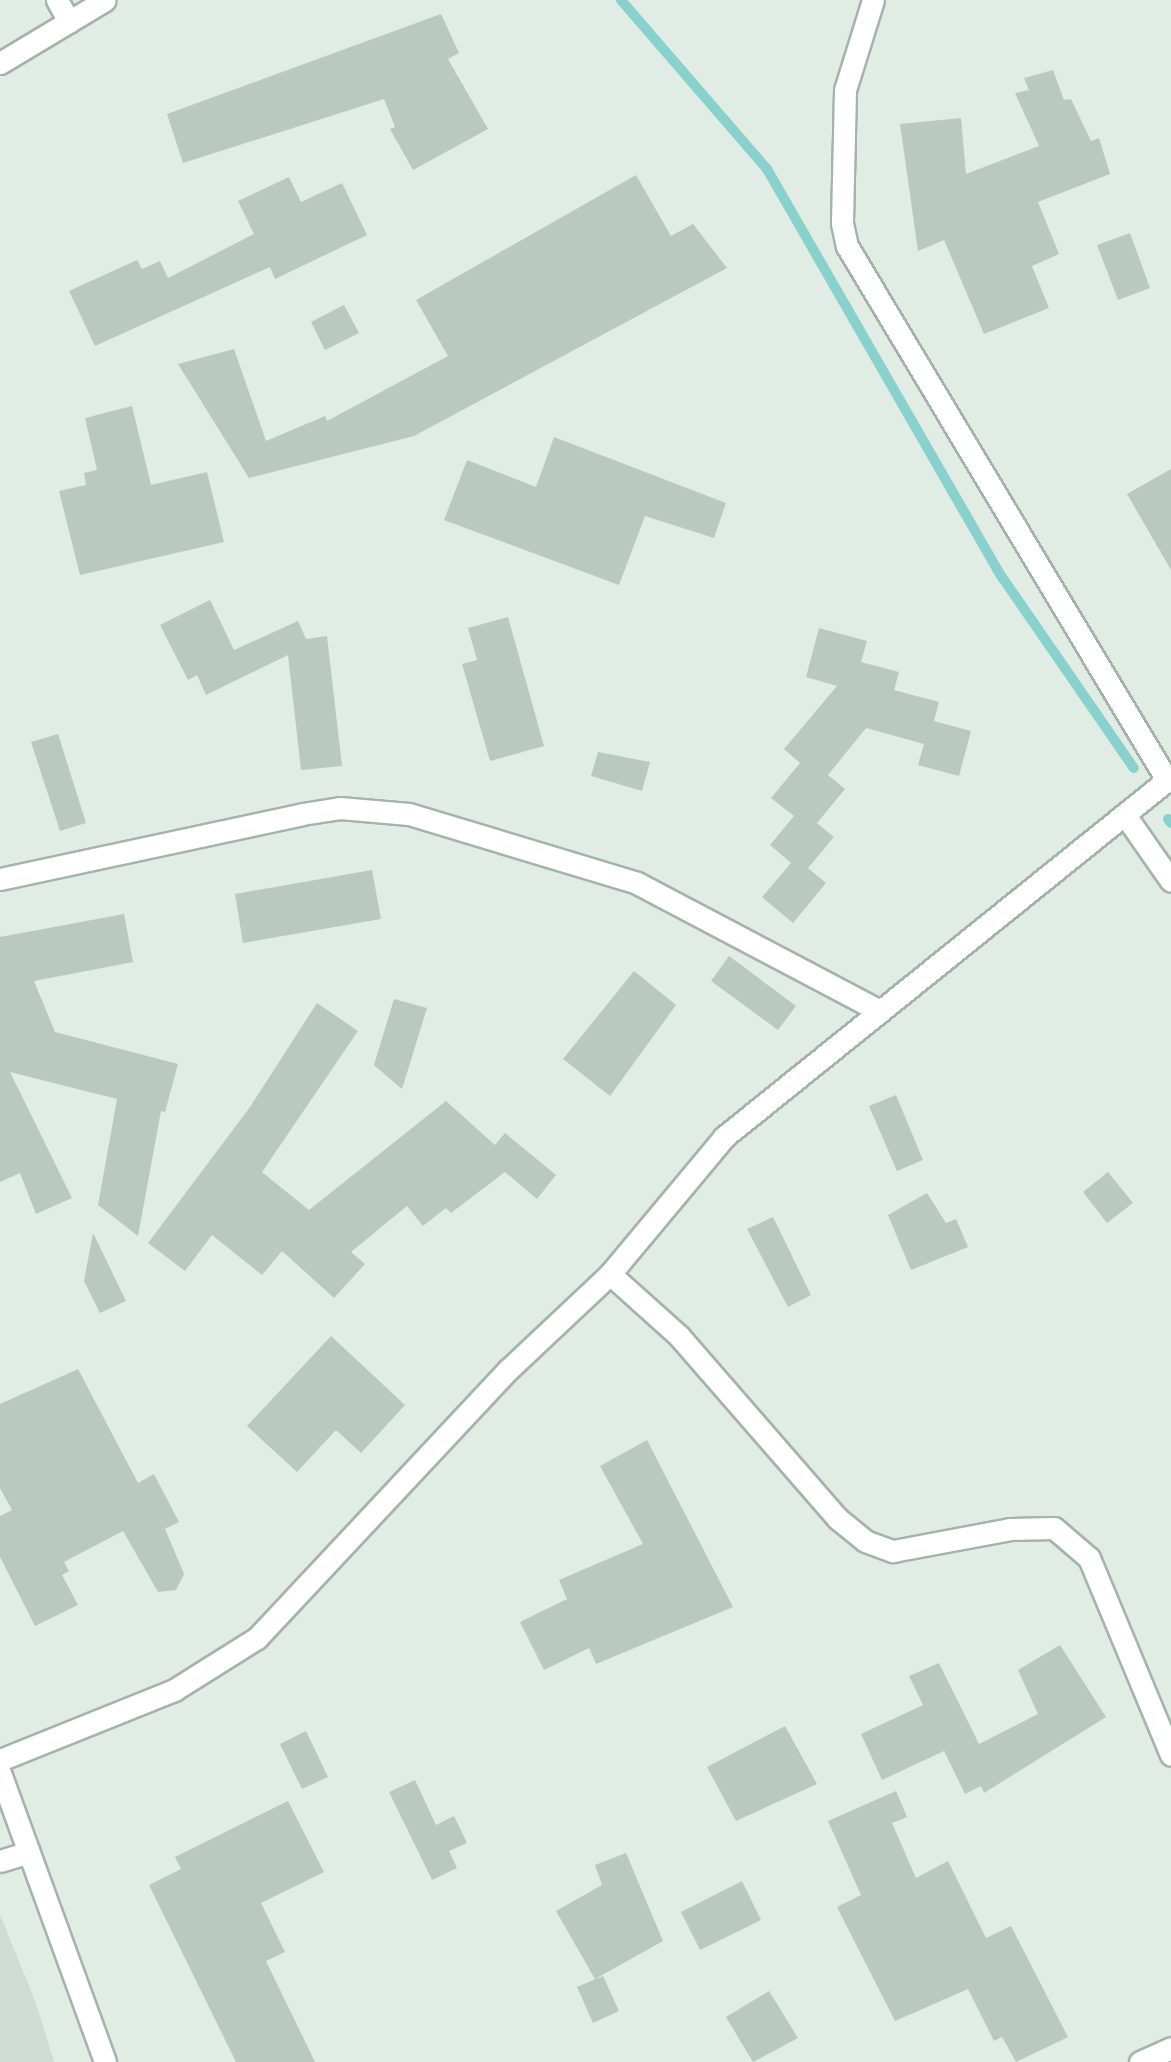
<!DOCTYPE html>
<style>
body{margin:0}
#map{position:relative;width:1171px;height:2062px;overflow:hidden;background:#e1ece4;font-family:"Source Sans 3",sans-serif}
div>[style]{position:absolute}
.built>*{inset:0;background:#cfdcd3}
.stream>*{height:10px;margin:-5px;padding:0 5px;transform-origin:5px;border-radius:5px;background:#88d1cc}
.building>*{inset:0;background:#b9c9c0}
.roads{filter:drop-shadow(2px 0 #a4b4aa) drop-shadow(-2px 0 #a4b4aa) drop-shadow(0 2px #a4b4aa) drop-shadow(0 -2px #a4b4aa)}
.lane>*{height:21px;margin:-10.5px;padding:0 10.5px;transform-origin:10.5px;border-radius:10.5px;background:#fff}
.street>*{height:21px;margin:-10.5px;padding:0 10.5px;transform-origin:10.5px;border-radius:10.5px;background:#fff}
.secondary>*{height:21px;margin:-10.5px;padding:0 10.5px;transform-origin:10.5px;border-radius:10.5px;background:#fff}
span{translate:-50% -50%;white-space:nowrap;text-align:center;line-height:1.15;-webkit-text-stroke:5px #f1f8f3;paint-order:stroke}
</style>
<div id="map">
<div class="built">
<i style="clip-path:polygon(0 1915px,36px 2003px,54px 2062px,0 2062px)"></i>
</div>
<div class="stream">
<i style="left:621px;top:0;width:223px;rotate:49.2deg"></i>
<i style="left:767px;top:169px;width:471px;rotate:60.1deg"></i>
<i style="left:1002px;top:577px;width:232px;rotate:55.4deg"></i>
<i style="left:1168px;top:819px;width:5px;rotate:53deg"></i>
</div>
<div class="building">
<i style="clip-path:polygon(441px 14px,459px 53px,448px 59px,488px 129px,413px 170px,390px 129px,395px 127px,384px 99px,183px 163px,167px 114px)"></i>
<i style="clip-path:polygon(1053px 70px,1064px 100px,1071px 99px,1091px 141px,1099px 138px,1110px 174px,1038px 202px,1059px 254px,1032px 266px,1049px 308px,984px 334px,944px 240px,918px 251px,900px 124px,961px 118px,966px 174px,1039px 146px,1015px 93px,1029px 90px,1024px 78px)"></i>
<i style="clip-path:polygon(636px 175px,671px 236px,693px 224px,727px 268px,414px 436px,249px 478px,178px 364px,234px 349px,266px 441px,325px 416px,327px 421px,448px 356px,416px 300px)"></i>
<i style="clip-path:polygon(289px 177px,301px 202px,342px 183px,367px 235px,275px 279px,270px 267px,95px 346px,69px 291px,137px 260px,142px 269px,160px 261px,168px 278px,254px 234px,238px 201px)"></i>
<i style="clip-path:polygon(1130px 233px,1150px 288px,1118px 300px,1097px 245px)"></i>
<i style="clip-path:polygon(344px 305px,359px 333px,325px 350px,311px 322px)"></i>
<i style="clip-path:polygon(132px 406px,151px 485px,207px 472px,224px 542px,80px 575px,59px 491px,86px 485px,84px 473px,97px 470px,85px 418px)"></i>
<i style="clip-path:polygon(554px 437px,726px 503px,714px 538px,645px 516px,619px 585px,444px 520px,467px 460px,536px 487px)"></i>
<i style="clip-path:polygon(1171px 469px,1171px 570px,1127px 494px)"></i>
<i style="clip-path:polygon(210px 600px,234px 650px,298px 621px,306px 639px,327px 636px,342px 766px,301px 770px,288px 655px,206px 695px,197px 675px,188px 680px,160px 625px)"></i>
<i style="clip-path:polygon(508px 617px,544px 746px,490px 761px,462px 664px,477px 660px,468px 628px)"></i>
<i style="clip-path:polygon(819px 628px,867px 641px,861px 662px,899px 672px,894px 690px,939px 702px,934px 721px,971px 731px,959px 776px,918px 765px,924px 744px,866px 728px,828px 775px,845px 789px,817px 823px,834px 837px,808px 868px,826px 883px,793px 923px,762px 897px,791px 863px,770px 845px,794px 816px,771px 798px,800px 763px,784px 749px,837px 686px,806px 677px)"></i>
<i style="clip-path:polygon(58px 734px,86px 823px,60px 831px,31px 742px)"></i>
<i style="clip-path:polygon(598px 752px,650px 762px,642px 791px,591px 776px)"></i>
<i style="clip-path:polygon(372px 870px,381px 919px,243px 943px,235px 894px)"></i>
<i style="clip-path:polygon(124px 914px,133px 962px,34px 981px,55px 1032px,178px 1064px,165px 1112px,161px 1111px,138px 1236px,98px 1205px,117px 1099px,10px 1072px,72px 1198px,36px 1214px,20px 1173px,0 1182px,0 937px)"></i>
<i style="clip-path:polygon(729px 956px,796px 1006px,778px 1030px,711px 981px)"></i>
<i style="clip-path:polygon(634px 971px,676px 1005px,610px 1096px,563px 1059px)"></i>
<i style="clip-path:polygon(394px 999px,427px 1008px,402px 1089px,374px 1065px)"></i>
<i style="clip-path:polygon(317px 1003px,358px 1031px,262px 1172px,309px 1210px,446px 1101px,495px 1145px,505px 1133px,556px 1175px,537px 1199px,505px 1172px,451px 1213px,446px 1208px,423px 1226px,407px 1206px,351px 1252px,365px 1264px,334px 1298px,282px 1251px,262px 1275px,212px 1235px,185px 1271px,148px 1243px,250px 1107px)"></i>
<i style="clip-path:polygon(896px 1095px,923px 1160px,897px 1171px,869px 1106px)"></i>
<i style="clip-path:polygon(1108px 1172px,1133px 1203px,1107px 1223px,1083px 1192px)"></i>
<i style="clip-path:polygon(927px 1193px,946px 1223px,956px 1219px,968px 1247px,911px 1270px,888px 1215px)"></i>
<i style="clip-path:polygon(773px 1217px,811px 1295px,788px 1307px,747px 1229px)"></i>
<i style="clip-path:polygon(93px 1233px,126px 1301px,100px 1313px,84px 1281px)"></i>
<i style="clip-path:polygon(331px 1336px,405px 1405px,361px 1453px,336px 1430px,297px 1472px,247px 1426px)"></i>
<i style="clip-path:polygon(78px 1369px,138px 1483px,154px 1474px,179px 1522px,165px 1529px,184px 1574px,176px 1590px,158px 1592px,123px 1531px,64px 1562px,69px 1571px,62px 1575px,78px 1605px,35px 1626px,0 1557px,0 1516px,12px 1510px,0 1488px,0 1404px)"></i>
<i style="clip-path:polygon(647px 1440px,733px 1607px,596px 1664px,589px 1648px,544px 1670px,520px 1622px,567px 1599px,559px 1580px,643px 1544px,600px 1466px)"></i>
<i style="clip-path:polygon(1060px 1645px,1106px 1717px,984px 1793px,981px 1786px,965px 1794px,944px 1751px,882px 1780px,861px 1734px,923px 1705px,909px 1676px,939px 1663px,979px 1744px,1038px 1714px,1018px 1670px)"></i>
<i style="clip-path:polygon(785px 1726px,817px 1784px,736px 1821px,707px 1767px)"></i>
<i style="clip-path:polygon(306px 1731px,328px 1777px,302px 1789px,280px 1744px)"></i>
<i style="clip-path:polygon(415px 1780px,436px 1825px,454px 1816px,467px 1843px,449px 1851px,457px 1868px,432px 1880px,389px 1792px)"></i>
<i style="clip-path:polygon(896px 1791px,907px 1817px,892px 1823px,916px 1878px,948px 1861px,986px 1938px,1011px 1926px,1068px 2037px,1016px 2062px,1002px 2037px,994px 2041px,968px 1989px,895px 2021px,837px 1907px,861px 1895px,828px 1821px)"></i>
<i style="clip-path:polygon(288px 1801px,324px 1872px,261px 1903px,285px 1952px,266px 1961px,315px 2062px,236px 2062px,149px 1885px,181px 1869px,175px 1857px)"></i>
<i style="clip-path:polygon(626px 1853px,663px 1941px,595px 1979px,556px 1911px,602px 1885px,595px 1865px)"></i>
<i style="clip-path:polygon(742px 1881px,761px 1920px,700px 1950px,681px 1912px)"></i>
<i style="clip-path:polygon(603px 1976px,619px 2011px,593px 2023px,577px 1987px)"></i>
<i style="clip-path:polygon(769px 1991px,798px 2038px,753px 2062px,726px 2017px)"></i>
</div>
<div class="roads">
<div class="lane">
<i style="left:0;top:1861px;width:30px;rotate:-17deg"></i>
</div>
<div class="street">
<i style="left:57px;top:0;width:25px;rotate:61deg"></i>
<i style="left:873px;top:0;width:94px;rotate:107.3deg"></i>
<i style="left:845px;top:90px;width:133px;rotate:91.3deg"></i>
<i style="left:842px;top:223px;width:24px;rotate:78deg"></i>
<i style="left:847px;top:246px;width:623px;rotate:59.07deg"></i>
<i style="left:1125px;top:815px;width:80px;rotate:55.1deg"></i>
<i style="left:0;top:879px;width:309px;rotate:-12.1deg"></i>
<i style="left:302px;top:814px;width:38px;rotate:-9deg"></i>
<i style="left:340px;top:808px;width:69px;rotate:5deg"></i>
<i style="left:409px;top:814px;width:238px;rotate:16.8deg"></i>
<i style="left:637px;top:883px;width:275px;rotate:27.8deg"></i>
<i style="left:610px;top:1274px;width:93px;rotate:41.9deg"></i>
<i style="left:679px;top:1336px;width:241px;rotate:49deg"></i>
<i style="left:837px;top:1518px;width:36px;rotate:39deg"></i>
<i style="left:865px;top:1541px;width:30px;rotate:20deg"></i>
<i style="left:893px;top:1551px;width:119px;rotate:-10.6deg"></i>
<i style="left:1010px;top:1529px;width:44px;rotate:-1.3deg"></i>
<i style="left:1054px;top:1528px;width:46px;rotate:40.6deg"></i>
<i style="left:1089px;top:1558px;width:213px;rotate:67.4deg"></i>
<i style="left:0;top:1760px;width:188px;rotate:-21.9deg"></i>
<i style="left:174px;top:1690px;width:98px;rotate:-32.1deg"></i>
<i style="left:257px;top:1638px;width:367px;rotate:-46.9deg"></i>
<i style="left:508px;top:1370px;width:140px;rotate:-43.3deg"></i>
<i style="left:610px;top:1274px;width:178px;rotate:-50.2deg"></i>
<i style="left:724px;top:1137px;width:574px;rotate:-38.85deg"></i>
<i style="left:0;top:1773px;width:307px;rotate:70deg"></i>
<i style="left:1140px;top:2062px;width:34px;rotate:-24deg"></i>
</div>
<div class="secondary">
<i style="left:0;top:63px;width:122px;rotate:-31deg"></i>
</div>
</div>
</div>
